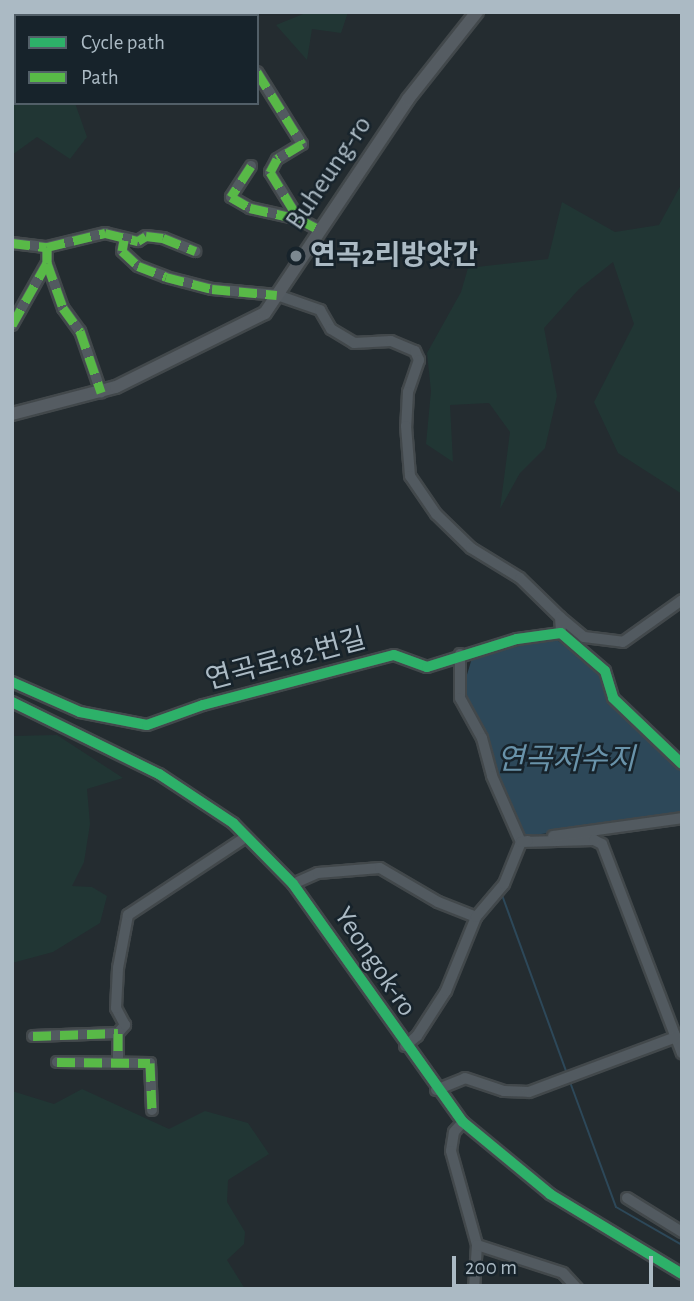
<!DOCTYPE html>
<meta charset="utf-8">
<style>
body{margin:0}
#map{position:relative;width:694px;height:1301px;overflow:hidden;background:#242c30;font-family:"Alegreya Sans","Noto Sans KR",sans-serif}
div>[style]{position:absolute}
.green>*{inset:0;background:#213634}
.water>*{inset:0;background:#2d4859}
.stream>*{height:2px;margin:-1px;padding:0 1px;transform-origin:1px;border-radius:1px;background:#2d4859}
.roads{filter:drop-shadow(2px 0 #42484b) drop-shadow(-2px 0 #42484b) drop-shadow(0 2px #42484b) drop-shadow(0 -2px #42484b)}
.minor>*{height:10px;margin:-5px;padding:0 5px;transform-origin:5px;border-radius:5px;background:#525a60}
.major>*{height:12px;margin:-6px;padding:0 6px;transform-origin:6px;border-radius:6px;background:#555c62}
.quiet>*{height:9px;margin-top:-4.5px;transform-origin:0;background:repeating-linear-gradient(90deg,#58b947 0 18px,transparent 0 27px)}
.cycleway>*{height:10px;margin:-5px;padding:0 5px;transform-origin:5px;border-radius:5px;background:#2db169}
.dots>*{width:19px;height:19px;translate:-50% -50%;box-sizing:border-box;border:4px solid #17232b;border-radius:50%}
span{translate:-50% -50%;white-space:nowrap;text-align:center;line-height:1.15;-webkit-text-stroke:5px #17232b;paint-order:stroke}
.street-label{font-size:28px;color:#abbac4}
.poi-label{font-size:28px;color:#abbac4;font-weight:700}
.left{translate:0 -50%;text-align:left}
.water-label{font-size:30px;color:#6993aa;font-style:italic}
.frame{position:absolute;inset:0;border:14px solid #abbac4;pointer-events:none}
.legend{position:absolute;left:14px;top:14px;width:245px;height:91px;box-sizing:border-box;background:#17232b;border:2px solid #525f68;margin:0;padding:9px 12px;list-style:none;font-size:21px;color:#abbac4}
.legend li{display:flex;align-items:center;gap:14px;height:35px}
.legend b{width:35px;border:2px solid #525f68}
.scale{position:absolute;left:452px;top:1256px;width:201px;height:32px;box-sizing:border-box;border:4px solid #abbac4;border-top:0;padding-left:9px;font-size:21px;line-height:24px;white-space:nowrap;color:#abbac4;-webkit-text-stroke:5px #17232b;paint-order:stroke}
</style>
<div id="map">
<div class="green">
<i style="clip-path:polygon(12px 12px,128px 16px,16px 16px,16px 103px,75px 103px,87px 137px,70px 159px,37px 137px,12px 155px)"></i>
<i style="clip-path:polygon(308px 12px,348px 12px,341px 33px,312px 29px,307px 60px,276px 25px)"></i>
<i style="clip-path:polygon(682px 183px,682px 494px,618px 453px,594px 402px,634px 324px,613px 262px,579px 289px,544px 328px,557px 396px,545px 448px,520px 473px,500px 509px,510px 432px,489px 403px,450px 405px,453px 462px,426px 444px,431px 391px,427px 353px,461px 292px,468px 268px,548px 259px,562px 202px,615px 232px,659px 225px)"></i>
<i style="clip-path:polygon(57px 735px,123px 778px,87px 789px,90px 824px,84px 862px,72px 886px,92px 887px,107px 896px,100px 923px,53px 952px,12px 963px,12px 736px)"></i>
<i style="clip-path:polygon(82px 1089px,169px 1129px,205px 1111px,248px 1123px,269px 1154px,228px 1180px,227px 1202px,245px 1232px,244px 1244px,227px 1260px,245px 1289px,12px 1289px,12px 1091px,54px 1104px)"></i>
</div>
<div class="water">
<i style="clip-path:polygon(553px 637px,597px 670px,610px 705px,682px 769px,682px 815px,519px 837px,460px 698px,472px 658px)"></i>
</div>
<div class="stream">
<i style="left:502px;top:895px;width:190px;rotate:70deg"></i>
<i style="left:570px;top:1082px;width:133px;rotate:69.8deg"></i>
<i style="left:616px;top:1207px;width:76px;rotate:29.9deg"></i>
</div>
<div class="roads">
<div class="minor">
<i style="left:218px;top:12px;width:4px;rotate:63deg"></i>
<i style="left:257px;top:72px;width:85px;rotate:58deg"></i>
<i style="left:302px;top:144px;width:29px;rotate:149deg"></i>
<i style="left:277px;top:159px;width:15px;rotate:118deg"></i>
<i style="left:270px;top:172px;width:55px;rotate:58.3deg"></i>
<i style="left:251px;top:166px;width:37px;rotate:123deg"></i>
<i style="left:231px;top:197px;width:22px;rotate:30deg"></i>
<i style="left:250px;top:208px;width:50px;rotate:12.7deg"></i>
<i style="left:299px;top:219px;width:24px;rotate:28deg"></i>
<i style="left:124px;top:240px;width:11px;rotate:100deg"></i>
<i style="left:122px;top:251px;width:22px;rotate:43deg"></i>
<i style="left:138px;top:266px;width:30px;rotate:21deg"></i>
<i style="left:166px;top:277px;width:48px;rotate:14.6deg"></i>
<i style="left:212px;top:289px;width:65px;rotate:5.3deg"></i>
<i style="left:277px;top:295px;width:46px;rotate:19.2deg"></i>
<i style="left:320px;top:310px;width:22px;rotate:60deg"></i>
<i style="left:331px;top:329px;width:27px;rotate:31deg"></i>
<i style="left:354px;top:343px;width:37px;rotate:-3deg"></i>
<i style="left:391px;top:341px;width:26px;rotate:23deg"></i>
<i style="left:415px;top:351px;width:10px;rotate:66deg"></i>
<i style="left:419px;top:360px;width:34px;rotate:109deg"></i>
<i style="left:408px;top:392px;width:34px;rotate:93deg"></i>
<i style="left:406px;top:426px;width:50px;rotate:85.4deg"></i>
<i style="left:410px;top:476px;width:46px;rotate:55.6deg"></i>
<i style="left:436px;top:514px;width:49px;rotate:44.2deg"></i>
<i style="left:471px;top:548px;width:57px;rotate:31.5deg"></i>
<i style="left:520px;top:578px;width:56px;rotate:44.3deg"></i>
<i style="left:560px;top:617px;width:16px;rotate:86deg"></i>
<i style="left:12px;top:243px;width:35px;rotate:7deg"></i>
<i style="left:47px;top:247px;width:60px;rotate:-13.6deg"></i>
<i style="left:105px;top:233px;width:34px;rotate:14deg"></i>
<i style="left:138px;top:241px;width:9px;rotate:-32deg"></i>
<i style="left:146px;top:236px;width:17px;rotate:7deg"></i>
<i style="left:163px;top:238px;width:35px;rotate:22deg"></i>
<i style="left:47px;top:247px;width:16px;rotate:90deg"></i>
<i style="left:47px;top:263px;width:48px;rotate:70.4deg"></i>
<i style="left:63px;top:308px;width:29px;rotate:54deg"></i>
<i style="left:80px;top:331px;width:65px;rotate:71deg"></i>
<i style="left:12px;top:325px;width:71px;rotate:-60.6deg"></i>
<i style="left:560px;top:617px;width:31px;rotate:40deg"></i>
<i style="left:584px;top:637px;width:39px;rotate:7deg"></i>
<i style="left:623px;top:642px;width:72px;rotate:-35.4deg"></i>
<i style="left:460px;top:654px;width:44px;rotate:90deg"></i>
<i style="left:460px;top:698px;width:46px;rotate:61.2deg"></i>
<i style="left:482px;top:738px;width:39px;rotate:75deg"></i>
<i style="left:492px;top:776px;width:72px;rotate:66.3deg"></i>
<i style="left:521px;top:842px;width:73px;rotate:-1.6deg"></i>
<i style="left:594px;top:840px;width:9px;rotate:27deg"></i>
<i style="left:602px;top:844px;width:224px;rotate:69.1deg"></i>
<i style="left:12px;top:682px;width:74px;rotate:23.8deg"></i>
<i style="left:80px;top:712px;width:68px;rotate:11deg"></i>
<i style="left:147px;top:725px;width:59px;rotate:-19.7deg"></i>
<i style="left:203px;top:705px;width:197px;rotate:-14.7deg"></i>
<i style="left:394px;top:655px;width:35px;rotate:20deg"></i>
<i style="left:427px;top:667px;width:94px;rotate:-17.3deg"></i>
<i style="left:517px;top:639px;width:44px;rotate:-7.8deg"></i>
<i style="left:561px;top:633px;width:58px;rotate:40.8deg"></i>
<i style="left:605px;top:671px;width:28px;rotate:73deg"></i>
<i style="left:613px;top:698px;width:95px;rotate:43.7deg"></i>
<i style="left:12px;top:702px;width:164px;rotate:26.1deg"></i>
<i style="left:159px;top:774px;width:89px;rotate:33.5deg"></i>
<i style="left:233px;top:823px;width:86px;rotate:45.5deg"></i>
<i style="left:293px;top:884px;width:292px;rotate:54.5deg"></i>
<i style="left:463px;top:1122px;width:113px;rotate:39.6deg"></i>
<i style="left:550px;top:1194px;width:154px;rotate:31.2deg"></i>
<i style="left:553px;top:836px;width:130px;rotate:-7.9deg"></i>
<i style="left:293px;top:884px;width:27px;rotate:-24deg"></i>
<i style="left:318px;top:873px;width:62px;rotate:-4.6deg"></i>
<i style="left:380px;top:868px;width:67px;rotate:30.4deg"></i>
<i style="left:438px;top:902px;width:41px;rotate:21.5deg"></i>
<i style="left:33px;top:1036px;width:85px;rotate:-2deg"></i>
<i style="left:405px;top:1046px;width:16px;rotate:-40deg"></i>
<i style="left:417px;top:1036px;width:54px;rotate:-57.2deg"></i>
<i style="left:446px;top:991px;width:80px;rotate:-67.9deg"></i>
<i style="left:476px;top:917px;width:43px;rotate:-49.7deg"></i>
<i style="left:504px;top:884px;width:45px;rotate:-68deg"></i>
<i style="left:521px;top:842px;width:7px;rotate:-8deg"></i>
<i style="left:118px;top:1060px;width:27px;rotate:-90deg"></i>
<i style="left:118px;top:1033px;width:11px;rotate:-49deg"></i>
<i style="left:125px;top:1025px;width:19px;rotate:-118deg"></i>
<i style="left:116px;top:1008px;width:40px;rotate:-87.1deg"></i>
<i style="left:118px;top:968px;width:54px;rotate:-79.3deg"></i>
<i style="left:128px;top:915px;width:141px;rotate:-33.5deg"></i>
<i style="left:57px;top:1062px;width:93px;rotate:0.6deg"></i>
<i style="left:150px;top:1063px;width:47px;rotate:87.6deg"></i>
<i style="left:436px;top:1090px;width:31px;rotate:-22deg"></i>
<i style="left:465px;top:1078px;width:41px;rotate:18.4deg"></i>
<i style="left:504px;top:1091px;width:25px;rotate:2deg"></i>
<i style="left:529px;top:1092px;width:157px;rotate:-20.5deg"></i>
<i style="left:463px;top:1122px;width:13px;rotate:132deg"></i>
<i style="left:454px;top:1132px;width:19px;rotate:99deg"></i>
<i style="left:451px;top:1151px;width:98px;rotate:74.5deg"></i>
<i style="left:477px;top:1245px;width:44px;rotate:93.9deg"></i>
<i style="left:627px;top:1198px;width:65px;rotate:31.7deg"></i>
<i style="left:477px;top:1245px;width:90px;rotate:18deg"></i>
<i style="left:563px;top:1273px;width:22px;rotate:47deg"></i>
</div>
<div class="major">
<i style="left:12px;top:414px;width:107px;rotate:-14.6deg"></i>
<i style="left:116px;top:387px;width:166px;rotate:-26.4deg"></i>
<i style="left:265px;top:313px;width:257px;rotate:-56.2deg"></i>
<i style="left:408px;top:99px;width:111px;rotate:-51.6deg"></i>
</div>
</div>
<div class="quiet">
<i style="left:218px;top:12px;width:4px;rotate:63deg"></i>
<i style="left:257px;top:72px;width:85px;rotate:58deg"></i>
<i style="left:302px;top:144px;width:29px;rotate:149deg"></i>
<i style="left:277px;top:159px;width:15px;rotate:118deg"></i>
<i style="left:270px;top:172px;width:55px;rotate:58.3deg"></i>
<i style="left:251px;top:166px;width:37px;rotate:123deg"></i>
<i style="left:231px;top:197px;width:22px;rotate:30deg"></i>
<i style="left:250px;top:208px;width:50px;rotate:12.7deg"></i>
<i style="left:299px;top:219px;width:24px;rotate:28deg"></i>
<i style="left:124px;top:240px;width:11px;rotate:100deg"></i>
<i style="left:122px;top:251px;width:22px;rotate:43deg"></i>
<i style="left:138px;top:266px;width:30px;rotate:21deg"></i>
<i style="left:166px;top:277px;width:48px;rotate:14.6deg"></i>
<i style="left:212px;top:289px;width:65px;rotate:5.3deg"></i>
<i style="left:12px;top:243px;width:35px;rotate:7deg"></i>
<i style="left:47px;top:247px;width:60px;rotate:-13.6deg"></i>
<i style="left:105px;top:233px;width:34px;rotate:14deg"></i>
<i style="left:138px;top:241px;width:9px;rotate:-32deg"></i>
<i style="left:146px;top:236px;width:17px;rotate:7deg"></i>
<i style="left:163px;top:238px;width:35px;rotate:22deg"></i>
<i style="left:47px;top:247px;width:16px;rotate:90deg"></i>
<i style="left:47px;top:263px;width:48px;rotate:70.4deg"></i>
<i style="left:63px;top:308px;width:29px;rotate:54deg"></i>
<i style="left:80px;top:331px;width:65px;rotate:71deg"></i>
<i style="left:12px;top:325px;width:71px;rotate:-60.6deg"></i>
<i style="left:33px;top:1036px;width:85px;rotate:-2deg"></i>
<i style="left:118px;top:1033px;width:27px;rotate:90deg"></i>
<i style="left:57px;top:1062px;width:93px;rotate:0.6deg"></i>
<i style="left:150px;top:1063px;width:47px;rotate:87.6deg"></i>
</div>
<div class="cycleway">
<i style="left:12px;top:682px;width:74px;rotate:23.8deg"></i>
<i style="left:80px;top:712px;width:68px;rotate:11deg"></i>
<i style="left:147px;top:725px;width:59px;rotate:-19.7deg"></i>
<i style="left:203px;top:705px;width:197px;rotate:-14.7deg"></i>
<i style="left:394px;top:655px;width:35px;rotate:20deg"></i>
<i style="left:427px;top:667px;width:94px;rotate:-17.3deg"></i>
<i style="left:517px;top:639px;width:44px;rotate:-7.8deg"></i>
<i style="left:561px;top:633px;width:58px;rotate:40.8deg"></i>
<i style="left:605px;top:671px;width:28px;rotate:73deg"></i>
<i style="left:613px;top:698px;width:95px;rotate:43.7deg"></i>
<i style="left:12px;top:702px;width:164px;rotate:26.1deg"></i>
<i style="left:159px;top:774px;width:89px;rotate:33.5deg"></i>
<i style="left:233px;top:823px;width:86px;rotate:45.5deg"></i>
<i style="left:293px;top:884px;width:292px;rotate:54.5deg"></i>
<i style="left:463px;top:1122px;width:113px;rotate:39.6deg"></i>
<i style="left:550px;top:1194px;width:154px;rotate:31.2deg"></i>
</div>
<div class="dots">
<i style="left:296px;top:256px;background:#7c8890"></i>
</div>
<div class="street-label">
<span style="left:329px;top:173px;rotate:-56deg">Buheung-ro</span>
<span style="left:286px;top:660px;rotate:-15deg">연곡로182번길</span>
<span style="left:375px;top:962px;rotate:56deg">Yeongok-ro</span>
</div>
<div class="poi-label">
<span class="left" style="left:310px;top:256px">연곡2리방앗간</span>
</div>
<div class="water-label">
<span style="left:566px;top:760px">연곡저수지</span>
</div>
<div class="frame"></div>
<ul class="legend">
<li><b style="height:9px;background:#2db169"></b>Cycle path</li>
<li><b style="height:9px;background:#58b947"></b>Path</li>
</ul>
<div class="scale">200 m</div>
</div>
